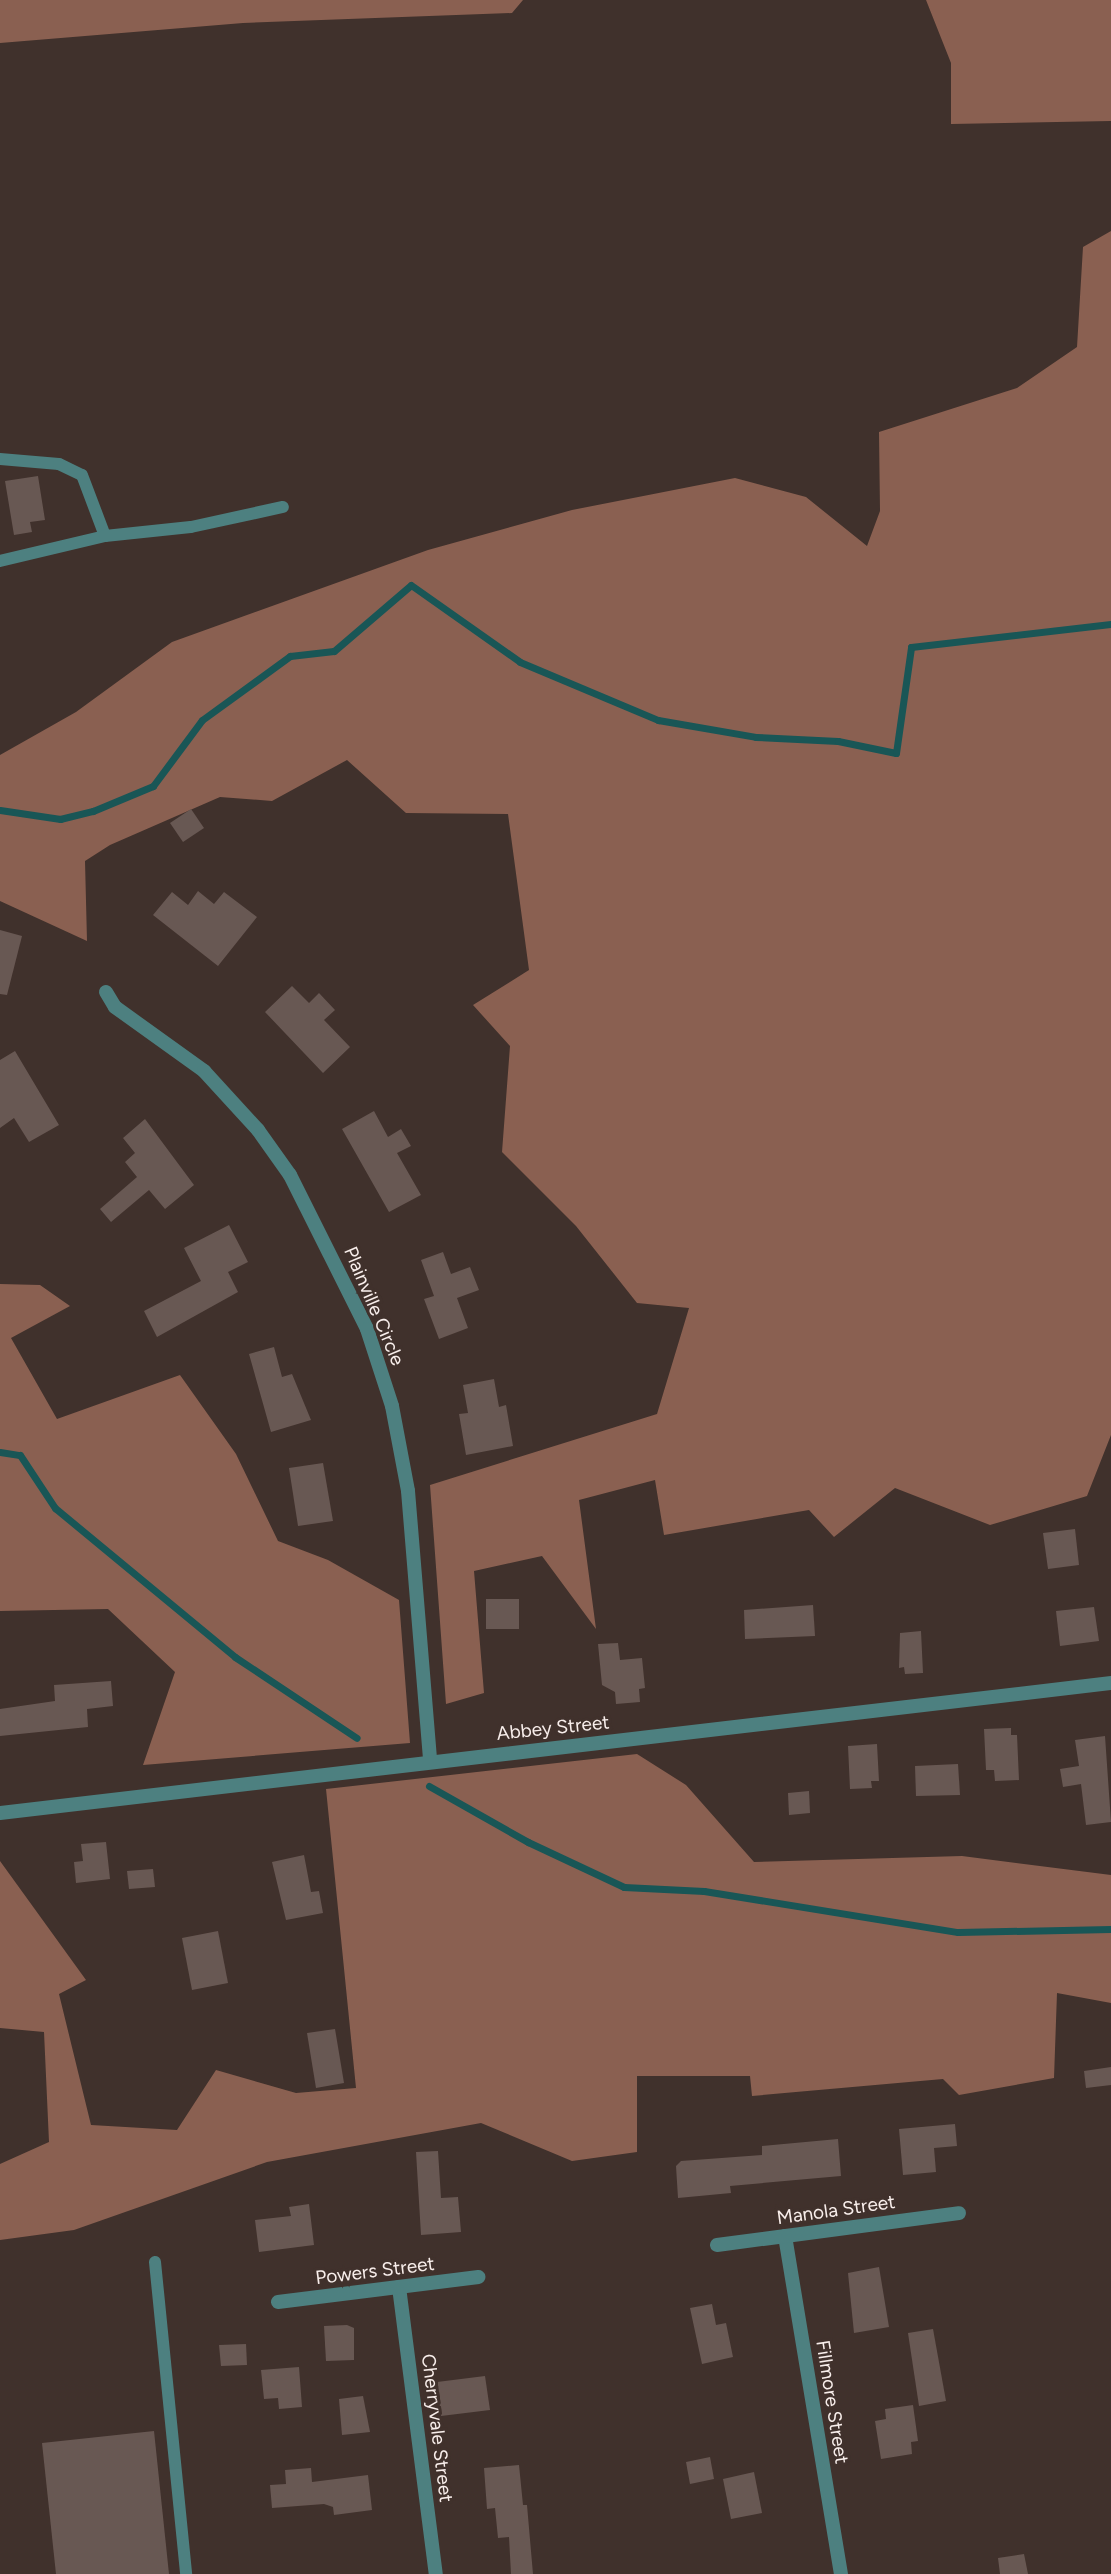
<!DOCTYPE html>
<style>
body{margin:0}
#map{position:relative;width:1111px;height:2574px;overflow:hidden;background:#40312c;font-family:Figtree,sans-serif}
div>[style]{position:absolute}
.forest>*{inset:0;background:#8a6051}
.stream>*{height:7px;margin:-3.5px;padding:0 3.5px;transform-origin:3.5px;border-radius:3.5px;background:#195656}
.building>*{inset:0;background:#685853}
.service>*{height:12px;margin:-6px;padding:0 6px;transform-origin:6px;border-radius:6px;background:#4d8080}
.minor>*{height:14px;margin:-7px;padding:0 7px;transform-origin:7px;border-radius:7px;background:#4d8080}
span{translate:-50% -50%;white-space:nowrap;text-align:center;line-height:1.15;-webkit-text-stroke:6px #40312c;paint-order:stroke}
.street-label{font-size:19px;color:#f8eeeb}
</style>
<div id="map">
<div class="forest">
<i style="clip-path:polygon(0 0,523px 0,512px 13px,243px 23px,0 43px)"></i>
<i style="clip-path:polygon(926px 0,1111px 0,1111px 121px,951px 124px,951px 63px)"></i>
<i style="clip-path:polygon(1111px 231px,1111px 1435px,1087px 1496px,990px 1525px,895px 1488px,834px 1537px,809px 1510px,664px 1535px,655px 1480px,579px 1500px,596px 1629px,542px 1556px,474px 1571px,484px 1693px,446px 1704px,430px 1485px,657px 1414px,689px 1308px,637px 1303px,576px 1226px,502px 1152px,510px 1046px,473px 1005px,529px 970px,508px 814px,406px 813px,347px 760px,272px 801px,220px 797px,110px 845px,85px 861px,87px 941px,0 901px,0 755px,76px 712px,172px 642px,428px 550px,572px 510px,735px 478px,806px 497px,867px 546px,880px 511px,879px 432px,1017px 388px,1077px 347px,1083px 247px)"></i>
<i style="clip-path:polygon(0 1284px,40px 1285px,70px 1306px,11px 1338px,57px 1419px,180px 1375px,236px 1454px,278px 1541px,328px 1560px,399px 1600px,410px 1743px,143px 1765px,175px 1672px,108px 1609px,0 1611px)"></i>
<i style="clip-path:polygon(637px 1754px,686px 1785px,754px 1862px,962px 1856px,1111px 1875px,1111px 2003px,1057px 1993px,1054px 2078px,959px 2095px,943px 2079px,752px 2096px,750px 2076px,637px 2076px,637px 2152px,572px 2161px,481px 2123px,267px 2162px,74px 2230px,0 2240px,0 2164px,49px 2142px,44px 2032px,0 2028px,0 1861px,86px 1980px,59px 1994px,91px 2125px,177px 2130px,216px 2070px,296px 2093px,356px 2088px,326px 1789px)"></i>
</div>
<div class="stream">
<i style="left:0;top:810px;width:61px;rotate:8.5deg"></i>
<i style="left:60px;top:819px;width:34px;rotate:-14deg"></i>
<i style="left:93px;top:811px;width:65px;rotate:-22.6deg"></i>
<i style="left:153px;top:786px;width:82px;rotate:-53.4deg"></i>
<i style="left:202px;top:720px;width:109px;rotate:-36deg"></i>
<i style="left:290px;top:656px;width:44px;rotate:-6.5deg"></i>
<i style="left:334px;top:651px;width:101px;rotate:-40.6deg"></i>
<i style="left:411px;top:585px;width:133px;rotate:35.2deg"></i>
<i style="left:520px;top:662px;width:150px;rotate:22.8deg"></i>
<i style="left:658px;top:720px;width:99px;rotate:9.8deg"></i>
<i style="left:756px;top:737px;width:82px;rotate:2.8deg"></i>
<i style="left:838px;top:741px;width:59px;rotate:11.7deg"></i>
<i style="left:896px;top:753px;width:107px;rotate:-81.9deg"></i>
<i style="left:911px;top:647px;width:201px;rotate:-6.6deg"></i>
<i style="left:0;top:1452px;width:20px;rotate:9deg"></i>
<i style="left:20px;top:1455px;width:64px;rotate:56.6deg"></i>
<i style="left:55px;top:1508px;width:234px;rotate:39.6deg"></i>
<i style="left:235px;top:1657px;width:146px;rotate:33.6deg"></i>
<i style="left:429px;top:1786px;width:114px;rotate:29.5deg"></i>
<i style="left:528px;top:1842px;width:106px;rotate:25.1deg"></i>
<i style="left:624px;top:1887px;width:80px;rotate:2.9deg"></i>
<i style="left:704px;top:1891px;width:257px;rotate:9.2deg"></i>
<i style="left:958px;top:1932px;width:153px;rotate:-1.1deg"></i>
</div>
<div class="building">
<i style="clip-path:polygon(38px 476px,45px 520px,30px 522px,32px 532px,14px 535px,5px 481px)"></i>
<i style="clip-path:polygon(191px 809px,204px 828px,183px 842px,170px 823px)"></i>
<i style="clip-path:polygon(198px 891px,214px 904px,224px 892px,257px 917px,218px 966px,153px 915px,172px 892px,188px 905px)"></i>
<i style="clip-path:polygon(0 930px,22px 936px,7px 995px,0 994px)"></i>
<i style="clip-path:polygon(292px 986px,309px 1003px,319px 993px,335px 1010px,324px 1020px,350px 1047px,323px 1073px,265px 1012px)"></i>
<i style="clip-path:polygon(15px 1051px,59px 1125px,29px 1142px,14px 1118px,0 1128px,0 1060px)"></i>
<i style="clip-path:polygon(374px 1111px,388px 1137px,401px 1129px,411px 1146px,397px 1153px,421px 1195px,389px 1212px,342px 1129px)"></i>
<i style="clip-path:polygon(145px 1119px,194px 1185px,165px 1209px,149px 1190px,111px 1222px,100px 1209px,137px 1177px,125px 1162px,135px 1153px,123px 1138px)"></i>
<i style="clip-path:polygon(229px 1225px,248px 1262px,228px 1272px,238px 1292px,157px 1337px,144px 1311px,201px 1281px,184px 1248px)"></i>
<i style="clip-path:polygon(443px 1252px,451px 1274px,470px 1267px,479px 1290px,457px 1298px,468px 1328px,439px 1339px,424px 1299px,434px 1296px,421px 1260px)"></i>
<i style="clip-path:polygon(274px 1347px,282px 1377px,292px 1374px,311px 1420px,271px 1432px,249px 1354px)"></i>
<i style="clip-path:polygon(494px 1379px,499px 1407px,506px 1405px,513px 1446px,466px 1455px,459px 1414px,468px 1413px,463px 1385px)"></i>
<i style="clip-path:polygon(323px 1463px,333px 1521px,298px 1526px,289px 1468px)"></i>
<i style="clip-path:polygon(1075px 1529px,1079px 1565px,1048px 1569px,1043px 1533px)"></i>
<i style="clip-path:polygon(486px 1599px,519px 1599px,519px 1629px,486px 1629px)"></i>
<i style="clip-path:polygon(813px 1605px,815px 1636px,745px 1639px,744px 1610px)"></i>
<i style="clip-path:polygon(1094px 1607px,1099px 1641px,1060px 1646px,1056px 1611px)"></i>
<i style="clip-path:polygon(921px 1631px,923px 1673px,905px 1674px,904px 1667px,899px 1668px,900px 1633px)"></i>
<i style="clip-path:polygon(618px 1643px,620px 1660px,642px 1658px,645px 1688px,639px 1689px,640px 1702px,616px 1704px,615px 1692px,602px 1685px,598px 1644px)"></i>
<i style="clip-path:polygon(111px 1681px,113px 1706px,87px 1709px,88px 1727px,0 1736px,0 1709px,55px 1701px,54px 1685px)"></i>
<i style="clip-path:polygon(1011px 1728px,1011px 1735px,1017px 1735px,1019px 1780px,995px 1781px,994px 1770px,986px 1770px,984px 1729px)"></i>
<i style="clip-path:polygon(1105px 1736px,1111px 1822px,1086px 1825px,1081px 1784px,1063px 1787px,1060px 1769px,1079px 1766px,1075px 1740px)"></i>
<i style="clip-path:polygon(877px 1744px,879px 1781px,871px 1781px,872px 1788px,850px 1789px,848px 1746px)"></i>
<i style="clip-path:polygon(958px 1764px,960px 1795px,916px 1796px,915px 1766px)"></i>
<i style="clip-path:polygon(809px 1791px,810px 1813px,789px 1815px,788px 1793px)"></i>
<i style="clip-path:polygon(106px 1842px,110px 1879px,76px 1883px,74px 1862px,83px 1861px,81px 1844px)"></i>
<i style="clip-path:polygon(304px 1855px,311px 1892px,319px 1891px,323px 1913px,286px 1920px,272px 1862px)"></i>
<i style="clip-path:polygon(153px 1869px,155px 1887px,129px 1889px,127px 1871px)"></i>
<i style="clip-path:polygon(218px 1931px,228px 1983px,192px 1990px,182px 1938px)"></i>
<i style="clip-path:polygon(335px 2029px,344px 2083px,316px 2088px,307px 2033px)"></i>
<i style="clip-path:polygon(1111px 2067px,1111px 2085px,1086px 2088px,1084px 2071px)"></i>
<i style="clip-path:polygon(955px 2124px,957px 2146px,934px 2148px,936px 2172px,903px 2175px,899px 2129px)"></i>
<i style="clip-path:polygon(838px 2139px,841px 2176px,730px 2186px,731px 2193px,678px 2198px,676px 2166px,681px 2161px,762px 2155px,762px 2146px)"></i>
<i style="clip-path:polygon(438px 2151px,441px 2198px,458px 2197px,461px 2232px,421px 2235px,416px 2152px)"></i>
<i style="clip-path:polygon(309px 2204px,314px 2245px,259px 2252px,255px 2220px,291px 2216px,289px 2207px)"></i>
<i style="clip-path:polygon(879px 2267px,889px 2327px,854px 2333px,848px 2273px)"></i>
<i style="clip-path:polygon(712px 2304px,716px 2325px,726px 2323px,733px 2357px,702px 2364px,690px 2308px)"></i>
<i style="clip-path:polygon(347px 2325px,354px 2328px,354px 2360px,326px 2361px,324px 2326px)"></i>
<i style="clip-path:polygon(933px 2329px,946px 2401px,919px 2406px,908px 2333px)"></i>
<i style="clip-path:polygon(246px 2344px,247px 2365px,221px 2366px,219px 2345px)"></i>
<i style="clip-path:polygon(299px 2367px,302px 2407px,279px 2409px,278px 2398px,264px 2399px,261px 2370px)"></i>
<i style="clip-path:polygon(485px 2376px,490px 2410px,441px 2416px,437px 2382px)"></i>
<i style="clip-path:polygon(363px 2396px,370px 2432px,342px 2435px,339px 2399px)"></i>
<i style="clip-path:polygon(913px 2405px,918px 2441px,911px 2442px,912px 2454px,881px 2459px,875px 2421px,886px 2419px,885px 2409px)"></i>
<i style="clip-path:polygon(154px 2431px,169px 2574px,56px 2574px,42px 2443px)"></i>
<i style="clip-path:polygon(710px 2457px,714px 2479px,690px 2484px,686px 2462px)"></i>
<i style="clip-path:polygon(519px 2465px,523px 2505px,527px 2505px,533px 2574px,511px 2574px,509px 2537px,498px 2538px,495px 2508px,487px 2509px,484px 2468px)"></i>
<i style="clip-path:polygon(311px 2468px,312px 2482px,368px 2475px,372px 2510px,334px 2515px,333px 2507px,324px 2504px,272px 2508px,270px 2485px,286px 2484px,285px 2470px)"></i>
<i style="clip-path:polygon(754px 2472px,762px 2513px,731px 2519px,723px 2479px)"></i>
<i style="clip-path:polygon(1024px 2554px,1028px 2574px,1000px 2574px,998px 2558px)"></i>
</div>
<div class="service">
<i style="left:0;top:459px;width:59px;rotate:4.8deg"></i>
<i style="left:59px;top:464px;width:25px;rotate:26deg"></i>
<i style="left:82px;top:475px;width:65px;rotate:69.3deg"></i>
<i style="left:0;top:561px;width:108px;rotate:-13.4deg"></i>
<i style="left:105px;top:536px;width:86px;rotate:-6deg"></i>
<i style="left:191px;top:527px;width:94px;rotate:-12.3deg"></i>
<i style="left:155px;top:2262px;width:314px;rotate:84.3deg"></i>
</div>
<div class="minor">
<i style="left:106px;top:992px;width:17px;rotate:59deg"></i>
<i style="left:115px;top:1007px;width:110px;rotate:35.7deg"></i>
<i style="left:204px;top:1071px;width:80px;rotate:47.5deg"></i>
<i style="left:258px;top:1130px;width:55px;rotate:54.6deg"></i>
<i style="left:290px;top:1175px;width:172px;rotate:63.4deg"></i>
<i style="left:367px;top:1329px;width:81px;rotate:72deg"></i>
<i style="left:392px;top:1406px;width:86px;rotate:79.3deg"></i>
<i style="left:408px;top:1491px;width:271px;rotate:85.3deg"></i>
<i style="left:0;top:1813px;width:1119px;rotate:-6.67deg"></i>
<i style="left:785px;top:2236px;width:343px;rotate:80.6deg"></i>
<i style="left:717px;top:2245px;width:244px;rotate:-7.5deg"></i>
<i style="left:399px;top:2287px;width:289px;rotate:82.7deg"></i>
<i style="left:278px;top:2302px;width:202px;rotate:-7.1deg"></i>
</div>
<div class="street-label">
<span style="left:374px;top:1306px;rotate:67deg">Plainville Circle</span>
<span style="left:553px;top:1728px;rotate:-6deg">Abbey Street</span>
<span style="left:836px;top:2210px;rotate:-8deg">Manola Street</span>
<span style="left:375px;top:2271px;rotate:-7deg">Powers Street</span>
<span style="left:832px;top:2402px;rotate:81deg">Fillmore Street</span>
<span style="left:437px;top:2428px;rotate:83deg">Cherryvale Street</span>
</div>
</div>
